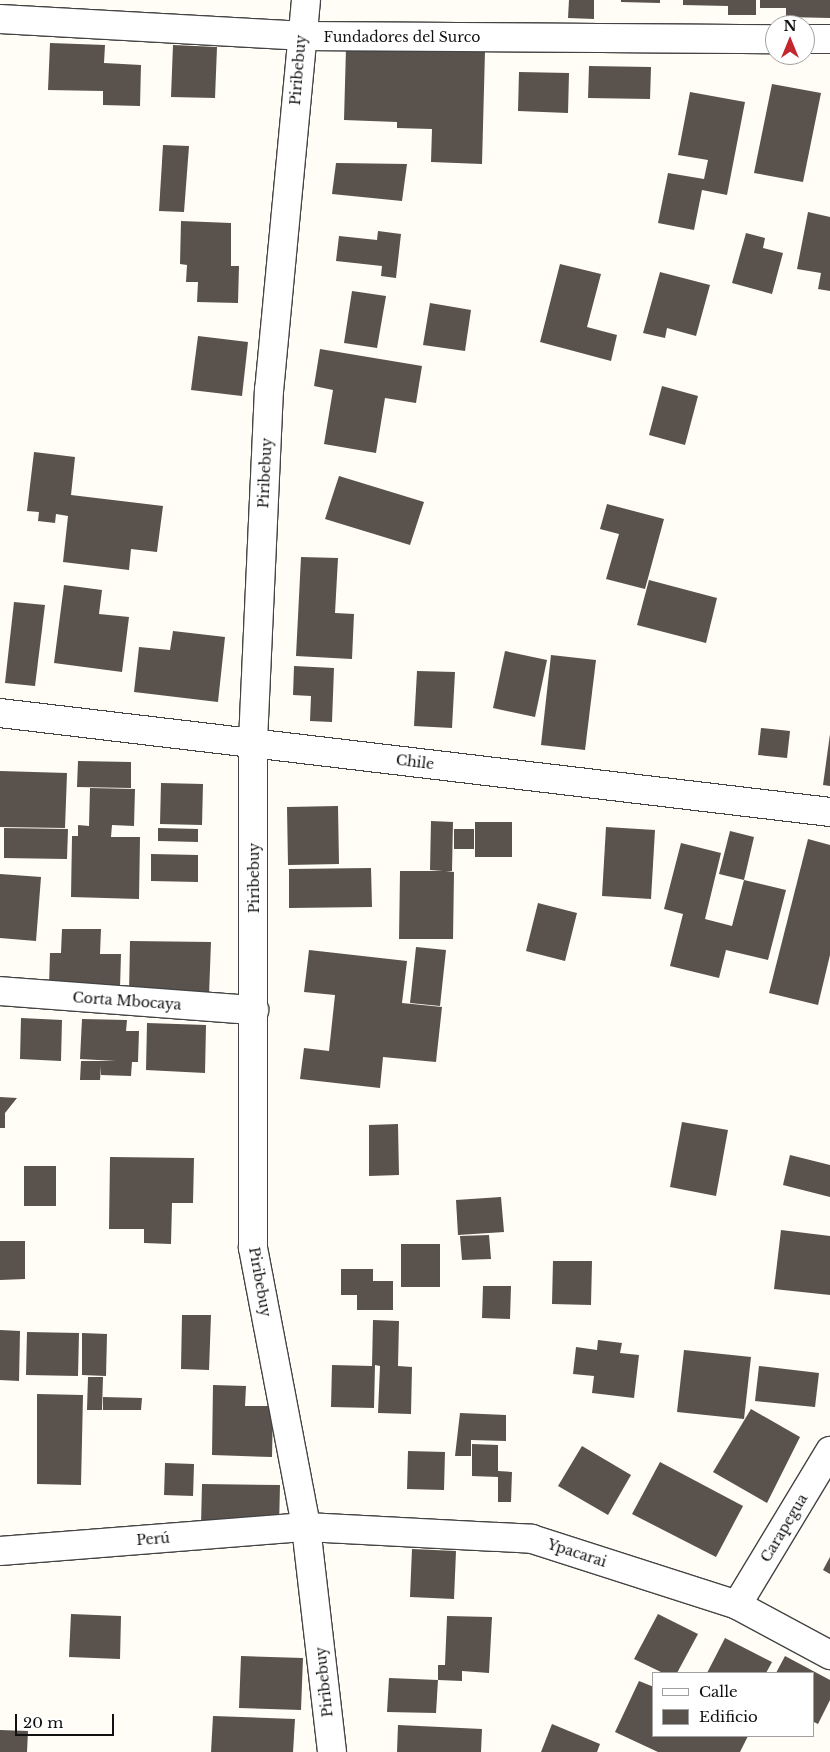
<!DOCTYPE html>
<meta charset="utf-8">
<style>
body{margin:0}
#map{position:relative;width:830px;height:1752px;overflow:hidden;background:#fffdf5;font-family:"Libre Baskerville",serif}
div>[style]{position:absolute}
.building>*{inset:0;background:#5a524d}
.roads{filter:drop-shadow(1px 0 #444) drop-shadow(-1px 0 #444) drop-shadow(0 1px #444) drop-shadow(0 -1px #444)}
.minor>*{height:28px;margin:-14px;padding:0 14px;transform-origin:14px;border-radius:14px;background:#fff}
span{translate:-50% -50%;white-space:nowrap;text-align:center;line-height:1.15;-webkit-text-stroke:5px #fff;paint-order:stroke}
.street-label{font-size:14px;color:#111}
.legend{position:absolute;left:652px;top:1672px;width:162px;height:65px;box-sizing:border-box;background:#fff;border:1px solid #a0a0a0;margin:0;padding:6px 9px;list-style:none;font-size:15px;color:#111}
.legend li{display:flex;align-items:center;gap:10px;height:25px}
.legend b{width:25px;border:1px solid #a0a0a0}
.north{position:absolute;left:765px;top:15px;width:50px;height:50px;box-sizing:border-box;background:#fff;border:1px solid #a0a0a0;border-radius:50%;rotate:0deg;font-size:14px;font-weight:700;line-height:20px;text-align:center;color:#111}
.north::after{content:'';display:block;margin:auto;width:18px;height:22px;background:#c4262e;clip-path:polygon(50% 0,100% 100%,50% 72%,0 100%)}
.scale{position:absolute;left:15px;top:1714px;width:99px;height:22px;box-sizing:border-box;border:2px solid #111;border-top:0;padding-left:6px;font-size:15px;line-height:18px;white-space:nowrap;color:#111;-webkit-text-stroke:4px #fff;paint-order:stroke}
</style>
<div id="map">
<div class="building">
<i style="clip-path:polygon(569px 0,594px 0,594px 19px,568px 18px)"></i>
<i style="clip-path:polygon(621px 0,660px 0,660px 3px,621px 2px)"></i>
<i style="clip-path:polygon(683px 0,756px 0,756px 15px,728px 15px,728px 6px,683px 5px)"></i>
<i style="clip-path:polygon(760px 0,830px 0,830px 18px,786px 17px,786px 8px,760px 8px)"></i>
<i style="clip-path:polygon(50px 43px,105px 45px,104px 63px,141px 65px,140px 106px,103px 105px,103px 91px,48px 90px)"></i>
<i style="clip-path:polygon(173px 45px,217px 47px,215px 98px,171px 97px)"></i>
<i style="clip-path:polygon(346px 48px,485px 51px,482px 164px,431px 162px,432px 129px,397px 128px,397px 122px,344px 120px)"></i>
<i style="clip-path:polygon(589px 66px,651px 67px,650px 99px,588px 98px)"></i>
<i style="clip-path:polygon(519px 72px,569px 73px,568px 113px,518px 111px)"></i>
<i style="clip-path:polygon(772px 84px,821px 93px,803px 182px,754px 173px)"></i>
<i style="clip-path:polygon(690px 92px,745px 102px,727px 195px,702px 190px,694px 230px,658px 223px,668px 173px,704px 179px,708px 160px,678px 155px)"></i>
<i style="clip-path:polygon(163px 145px,189px 146px,184px 212px,159px 211px)"></i>
<i style="clip-path:polygon(336px 163px,407px 164px,402px 201px,332px 194px)"></i>
<i style="clip-path:polygon(808px 212px,830px 217px,830px 291px,818px 289px,821px 273px,797px 269px)"></i>
<i style="clip-path:polygon(181px 221px,231px 223px,231px 266px,239px 266px,238px 303px,197px 302px,198px 282px,186px 282px,187px 265px,180px 264px)"></i>
<i style="clip-path:polygon(378px 231px,401px 234px,396px 278px,381px 276px,382px 266px,336px 261px,339px 236px,377px 240px)"></i>
<i style="clip-path:polygon(746px 233px,765px 238px,763px 248px,783px 253px,772px 294px,732px 283px)"></i>
<i style="clip-path:polygon(560px 264px,601px 274px,587px 327px,617px 335px,611px 361px,540px 342px)"></i>
<i style="clip-path:polygon(660px 272px,710px 285px,696px 336px,667px 328px,665px 338px,643px 333px)"></i>
<i style="clip-path:polygon(352px 291px,386px 296px,377px 348px,344px 343px)"></i>
<i style="clip-path:polygon(430px 303px,471px 310px,465px 351px,423px 345px)"></i>
<i style="clip-path:polygon(198px 336px,248px 342px,242px 396px,191px 390px)"></i>
<i style="clip-path:polygon(320px 349px,422px 366px,416px 403px,385px 398px,376px 453px,324px 444px,333px 390px,314px 386px)"></i>
<i style="clip-path:polygon(662px 386px,698px 396px,685px 445px,649px 435px)"></i>
<i style="clip-path:polygon(34px 452px,75px 457px,71px 495px,163px 506px,157px 552px,131px 549px,129px 570px,63px 562px,68px 516px,56px 514px,55px 523px,38px 521px,39px 512px,27px 511px)"></i>
<i style="clip-path:polygon(339px 476px,424px 502px,410px 545px,325px 519px)"></i>
<i style="clip-path:polygon(607px 504px,664px 519px,645px 589px,606px 579px,619px 534px,600px 529px)"></i>
<i style="clip-path:polygon(301px 557px,338px 558px,335px 613px,354px 614px,352px 659px,296px 656px)"></i>
<i style="clip-path:polygon(649px 580px,717px 598px,706px 643px,637px 625px)"></i>
<i style="clip-path:polygon(64px 585px,102px 590px,99px 614px,129px 617px,122px 672px,54px 663px)"></i>
<i style="clip-path:polygon(14px 602px,45px 605px,35px 686px,5px 683px)"></i>
<i style="clip-path:polygon(173px 631px,225px 637px,218px 702px,134px 692px,139px 647px,170px 650px)"></i>
<i style="clip-path:polygon(505px 651px,547px 660px,535px 717px,493px 708px)"></i>
<i style="clip-path:polygon(551px 655px,596px 660px,585px 750px,541px 745px)"></i>
<i style="clip-path:polygon(294px 666px,334px 668px,332px 722px,310px 721px,311px 696px,293px 695px)"></i>
<i style="clip-path:polygon(417px 671px,455px 672px,452px 728px,414px 726px)"></i>
<i style="clip-path:polygon(761px 728px,790px 731px,787px 758px,758px 755px)"></i>
<i style="clip-path:polygon(830px 734px,830px 786px,823px 785px)"></i>
<i style="clip-path:polygon(78px 761px,131px 762px,131px 788px,77px 787px)"></i>
<i style="clip-path:polygon(0 771px,67px 773px,65px 828px,0 827px)"></i>
<i style="clip-path:polygon(161px 783px,203px 784px,202px 825px,160px 824px)"></i>
<i style="clip-path:polygon(90px 788px,135px 789px,134px 826px,112px 825px,111px 837px,140px 837px,139px 899px,71px 897px,72px 836px,78px 836px,78px 825px,89px 826px)"></i>
<i style="clip-path:polygon(338px 806px,339px 864px,288px 865px,287px 807px)"></i>
<i style="clip-path:polygon(431px 821px,453px 822px,452px 871px,446px 871px,454px 872px,453px 939px,399px 939px,400px 871px,443px 871px,430px 870px)"></i>
<i style="clip-path:polygon(475px 822px,512px 822px,512px 857px,475px 857px)"></i>
<i style="clip-path:polygon(606px 827px,655px 830px,651px 899px,602px 896px)"></i>
<i style="clip-path:polygon(4px 828px,68px 829px,67px 859px,4px 858px)"></i>
<i style="clip-path:polygon(158px 828px,198px 829px,198px 842px,158px 841px)"></i>
<i style="clip-path:polygon(454px 829px,474px 829px,474px 849px,454px 849px)"></i>
<i style="clip-path:polygon(730px 831px,754px 837px,744px 880px,719px 874px)"></i>
<i style="clip-path:polygon(808px 839px,830px 845px,830px 955px,818px 1005px,769px 993px)"></i>
<i style="clip-path:polygon(681px 843px,721px 853px,705px 919px,732px 926px,744px 880px,786px 890px,768px 960px,726px 950px,719px 978px,670px 966px,683px 914px,664px 909px)"></i>
<i style="clip-path:polygon(151px 854px,198px 855px,198px 882px,151px 881px)"></i>
<i style="clip-path:polygon(371px 868px,372px 907px,289px 908px,289px 869px)"></i>
<i style="clip-path:polygon(0 874px,41px 877px,36px 941px,0 938px)"></i>
<i style="clip-path:polygon(538px 903px,577px 913px,565px 961px,526px 951px)"></i>
<i style="clip-path:polygon(62px 929px,101px 929px,100px 954px,121px 954px,120px 988px,49px 986px,50px 953px,61px 953px)"></i>
<i style="clip-path:polygon(130px 941px,211px 942px,209px 995px,129px 993px)"></i>
<i style="clip-path:polygon(416px 947px,446px 950px,440px 1006px,410px 1003px)"></i>
<i style="clip-path:polygon(309px 950px,407px 961px,402px 1003px,442px 1007px,436px 1062px,383px 1057px,380px 1088px,300px 1079px,304px 1048px,329px 1051px,335px 995px,304px 992px)"></i>
<i style="clip-path:polygon(21px 1018px,62px 1020px,61px 1061px,20px 1059px)"></i>
<i style="clip-path:polygon(82px 1019px,127px 1020px,126px 1031px,139px 1031px,138px 1062px,132px 1062px,131px 1076px,101px 1075px,101px 1066px,100px 1080px,80px 1080px,81px 1061px,116px 1061px,80px 1059px)"></i>
<i style="clip-path:polygon(147px 1023px,206px 1025px,205px 1073px,146px 1070px)"></i>
<i style="clip-path:polygon(0 1097px,17px 1098px,5px 1113px,5px 1128px,0 1128px)"></i>
<i style="clip-path:polygon(682px 1122px,728px 1130px,716px 1196px,670px 1187px)"></i>
<i style="clip-path:polygon(398px 1124px,399px 1175px,369px 1176px,369px 1125px)"></i>
<i style="clip-path:polygon(790px 1155px,830px 1165px,830px 1197px,783px 1185px)"></i>
<i style="clip-path:polygon(110px 1157px,194px 1158px,193px 1203px,172px 1203px,171px 1244px,144px 1243px,144px 1229px,109px 1229px)"></i>
<i style="clip-path:polygon(24px 1166px,56px 1166px,56px 1206px,24px 1206px)"></i>
<i style="clip-path:polygon(501px 1197px,504px 1232px,458px 1235px,456px 1200px)"></i>
<i style="clip-path:polygon(781px 1230px,830px 1236px,830px 1295px,774px 1289px)"></i>
<i style="clip-path:polygon(489px 1235px,491px 1259px,462px 1260px,460px 1236px)"></i>
<i style="clip-path:polygon(0 1241px,25px 1241px,25px 1279px,0 1280px)"></i>
<i style="clip-path:polygon(401px 1244px,440px 1244px,440px 1287px,401px 1287px)"></i>
<i style="clip-path:polygon(553px 1261px,592px 1261px,591px 1305px,552px 1304px)"></i>
<i style="clip-path:polygon(341px 1269px,373px 1269px,373px 1281px,393px 1281px,393px 1310px,357px 1310px,357px 1295px,341px 1295px)"></i>
<i style="clip-path:polygon(483px 1286px,511px 1286px,510px 1319px,482px 1318px)"></i>
<i style="clip-path:polygon(182px 1315px,211px 1315px,209px 1370px,181px 1369px)"></i>
<i style="clip-path:polygon(373px 1320px,399px 1321px,398px 1366px,412px 1367px,411px 1414px,378px 1413px,380px 1366px,375px 1365px,374px 1408px,331px 1407px,332px 1365px,372px 1366px)"></i>
<i style="clip-path:polygon(0 1330px,20px 1331px,19px 1381px,0 1380px)"></i>
<i style="clip-path:polygon(27px 1332px,79px 1333px,78px 1376px,26px 1375px)"></i>
<i style="clip-path:polygon(82px 1333px,107px 1334px,106px 1376px,82px 1375px)"></i>
<i style="clip-path:polygon(598px 1340px,622px 1343px,620px 1353px,639px 1355px,634px 1398px,592px 1393px,594px 1376px,573px 1374px,576px 1347px,597px 1350px)"></i>
<i style="clip-path:polygon(684px 1350px,751px 1357px,744px 1419px,677px 1412px)"></i>
<i style="clip-path:polygon(759px 1366px,819px 1373px,815px 1407px,755px 1401px)"></i>
<i style="clip-path:polygon(88px 1377px,103px 1377px,102px 1410px,87px 1410px)"></i>
<i style="clip-path:polygon(213px 1385px,246px 1386px,245px 1406px,273px 1406px,272px 1457px,212px 1455px)"></i>
<i style="clip-path:polygon(37px 1394px,83px 1395px,81px 1485px,37px 1484px)"></i>
<i style="clip-path:polygon(103px 1397px,142px 1398px,141px 1410px,103px 1410px)"></i>
<i style="clip-path:polygon(751px 1409px,800px 1437px,767px 1503px,713px 1472px)"></i>
<i style="clip-path:polygon(460px 1413px,506px 1415px,506px 1441px,471px 1440px,471px 1456px,455px 1456px)"></i>
<i style="clip-path:polygon(472px 1444px,498px 1445px,498px 1471px,512px 1472px,511px 1502px,498px 1502px,498px 1477px,472px 1476px)"></i>
<i style="clip-path:polygon(582px 1446px,631px 1475px,608px 1515px,558px 1486px)"></i>
<i style="clip-path:polygon(408px 1451px,445px 1452px,444px 1490px,407px 1489px)"></i>
<i style="clip-path:polygon(660px 1462px,743px 1506px,716px 1557px,632px 1514px)"></i>
<i style="clip-path:polygon(165px 1463px,194px 1464px,193px 1496px,164px 1495px)"></i>
<i style="clip-path:polygon(202px 1484px,280px 1485px,279px 1527px,201px 1525px)"></i>
<i style="clip-path:polygon(412px 1549px,456px 1551px,454px 1599px,410px 1597px)"></i>
<i style="clip-path:polygon(830px 1557px,830px 1574px,823px 1570px)"></i>
<i style="clip-path:polygon(71px 1614px,121px 1616px,120px 1659px,69px 1657px)"></i>
<i style="clip-path:polygon(658px 1614px,698px 1634px,677px 1673px,663px 1673px,634px 1659px)"></i>
<i style="clip-path:polygon(447px 1616px,492px 1617px,489px 1673px,462px 1671px,462px 1681px,438px 1680px,438px 1665px,445px 1665px)"></i>
<i style="clip-path:polygon(725px 1638px,772px 1662px,766px 1673px,707px 1673px)"></i>
<i style="clip-path:polygon(241px 1656px,303px 1658px,301px 1710px,239px 1708px)"></i>
<i style="clip-path:polygon(785px 1656px,830px 1680px,830px 1700px,818px 1724px,814px 1722px,814px 1673px,776px 1673px)"></i>
<i style="clip-path:polygon(389px 1678px,438px 1680px,436px 1713px,387px 1712px)"></i>
<i style="clip-path:polygon(639px 1681px,654px 1687px,654px 1736px,748px 1736px,740px 1752px,658px 1752px,615px 1732px)"></i>
<i style="clip-path:polygon(213px 1716px,295px 1719px,293px 1752px,211px 1752px)"></i>
<i style="clip-path:polygon(552px 1724px,600px 1744px,597px 1752px,541px 1752px)"></i>
<i style="clip-path:polygon(398px 1725px,482px 1729px,481px 1752px,397px 1752px)"></i>
<i style="clip-path:polygon(0 1730px,28px 1731px,27px 1752px,0 1752px)"></i>
</div>
<div class="roads">
<div class="minor">
<i style="left:306px;top:0;width:391px;rotate:95.4deg"></i>
<i style="left:269px;top:389px;width:353px;rotate:92.6deg"></i>
<i style="left:253px;top:742px;width:506px;rotate:90deg"></i>
<i style="left:253px;top:1248px;width:284px;rotate:79.2deg"></i>
<i style="left:306px;top:1527px;width:226px;rotate:83.4deg"></i>
<i style="left:0;top:19px;width:301px;rotate:3.2deg"></i>
<i style="left:301px;top:36px;width:474px;rotate:0.4deg"></i>
<i style="left:805px;top:39px;width:25px"></i>
<i style="left:0;top:713px;width:836px;rotate:6.8deg"></i>
<i style="left:0;top:991px;width:255px;rotate:4.3deg"></i>
<i style="left:0;top:1551px;width:307px;rotate:-4.5deg"></i>
<i style="left:306px;top:1527px;width:226px;rotate:3deg"></i>
<i style="left:532px;top:1539px;width:215px;rotate:17.8deg"></i>
<i style="left:737px;top:1605px;width:106px;rotate:28.3deg"></i>
<i style="left:737px;top:1605px;width:180px;rotate:-58.9deg"></i>
</div>
</div>
<div class="street-label">
<span style="left:402px;top:37px">Fundadores del Surco</span>
<span style="left:298px;top:70px;rotate:-85deg">Piribebuy</span>
<span style="left:265px;top:473px;rotate:-87deg">Piribebuy</span>
<span style="left:415px;top:762px;rotate:7deg">Chile</span>
<span style="left:254px;top:878px;rotate:-90deg">Piribebuy</span>
<span style="left:127px;top:1001px;rotate:4deg">Corta Mbocaya</span>
<span style="left:260px;top:1282px;rotate:80deg">Piribebuy</span>
<span style="left:784px;top:1528px;rotate:-59deg">Carapegua</span>
<span style="left:153px;top:1539px;rotate:-4deg">Perú</span>
<span style="left:577px;top:1553px;rotate:18deg">Ypacarai</span>
<span style="left:324px;top:1682px;rotate:-96deg">Piribebuy</span>
</div>
<ul class="legend">
<li><b style="height:6px;background:#fff"></b>Calle</li>
<li><b style="height:14px;background:#5a524d"></b>Edificio</li>
</ul>
<div class="north">N</div>
<div class="scale">20 m</div>
</div>
